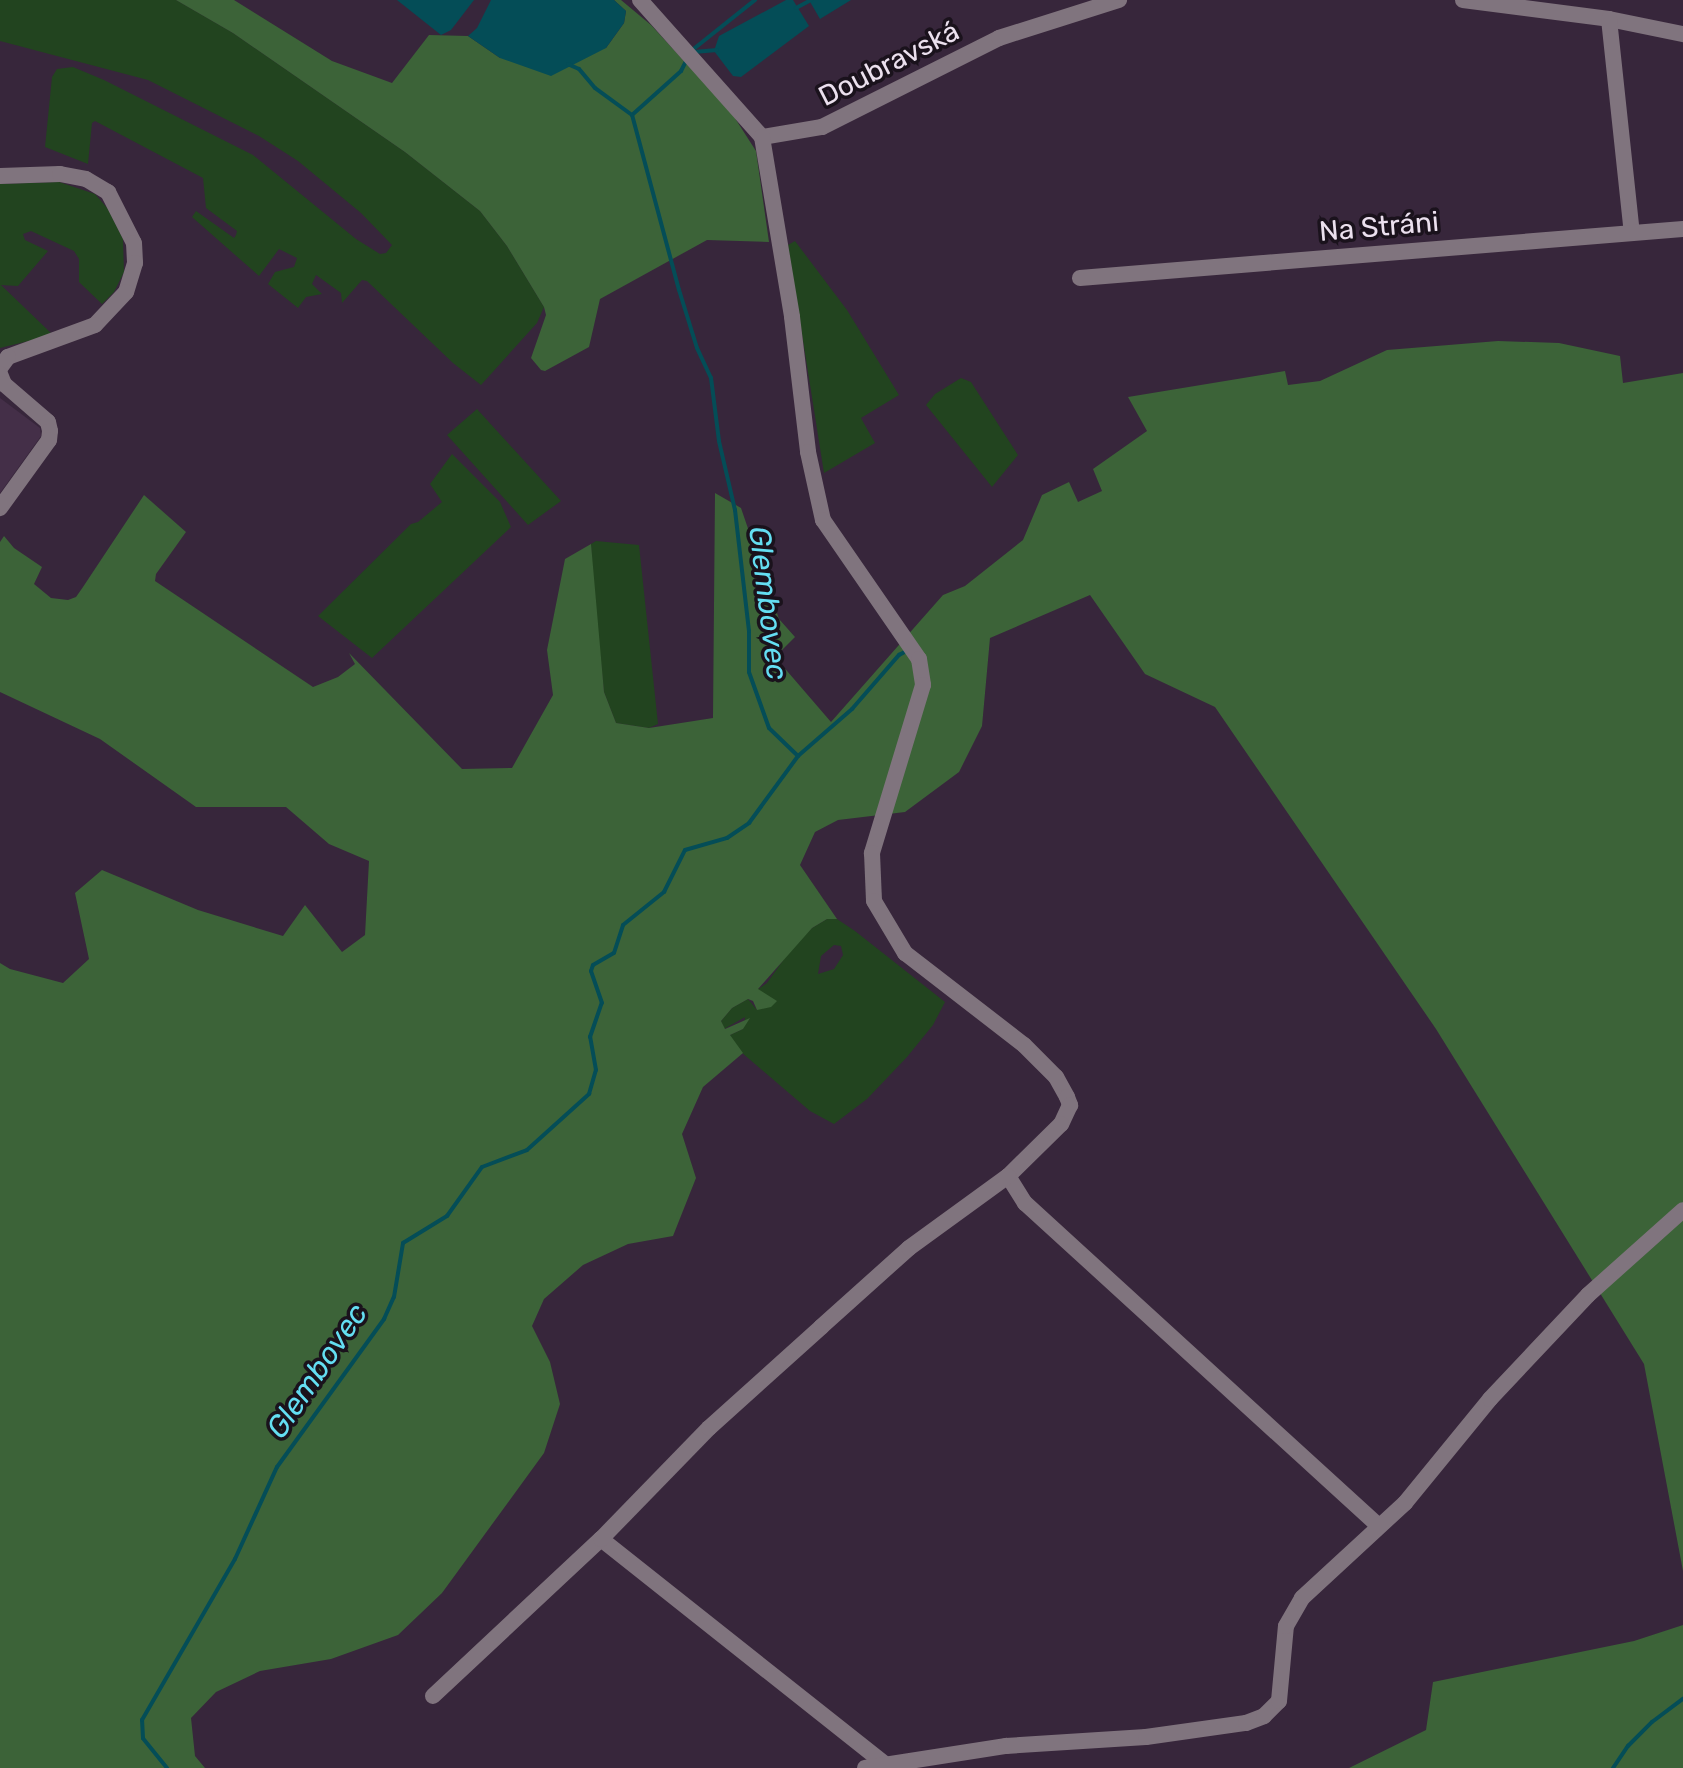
<!DOCTYPE html>
<meta charset="utf-8">
<style>
body{margin:0}
#map{position:relative;width:1683px;height:1768px;overflow:hidden;background:#37263b;font-family:Rubik,sans-serif}
div>[style]{position:absolute}
.built>*{inset:0;background:#442f48}
.green>*{inset:0;background:#22441f}
.forest>*{inset:0;background:#3c6338}
.water>*{inset:0;background:#044d57}
.stream>*{height:4px;margin:-2px;padding:0 2px;transform-origin:2px;border-radius:2px;background:#044d57}
.minor>*{height:16px;margin:-8px;padding:0 8px;transform-origin:8px;border-radius:8px;background:#80747e}
span{translate:-50% -50%;white-space:nowrap;text-align:center;line-height:1.15;-webkit-text-stroke:7px #1a121c;paint-order:stroke}
.street-label{font-size:28px;color:#ebe0ee}
.water-label{font-size:30px;color:#64def2;font-style:italic}
</style>
<div id="map">
<div class="built">
<i style="clip-path:polygon(0 398px,40px 428px,41px 436px,0 493px)"></i>
</div>
<div class="green">
<i style="clip-path:polygon(0 0,176px 0,233px 33px,405px 152px,480px 211px,507px 246px,544px 307px,537px 323px,481px 385px,453px 363px,367px 281px,362px 280px,342px 303px,341px 293px,316px 275px,312px 284px,322px 294px,306px 297px,298px 308px,268px 284px,275px 272px,294px 267px,297px 258px,279px 249px,259px 276px,192px 217px,196px 211px,234px 238px,236px 235px,237px 231px,206px 208px,203px 178px,95px 121px,92px 123px,88px 164px,45px 147px,52px 77px,57px 69px,73px 67px,104px 80px,253px 155px,356px 239px,380px 254px,386px 253px,392px 245px,361px 213px,298px 161px,259px 136px,148px 80px,0 41px)"></i>
<i style="clip-path:polygon(59px 182px,95px 194px,108px 209px,123px 239px,124px 272px,114px 292px,102px 304px,79px 282px,79px 259px,74px 251px,31px 231px,23px 234px,25px 240px,48px 251px,18px 286px,1px 285px,53px 335px,0 348px,0 184px)"></i>
<i style="clip-path:polygon(795px 241px,847px 310px,899px 395px,861px 418px,875px 443px,824px 473px,789px 252px,788px 245px)"></i>
<i style="clip-path:polygon(961px 378px,971px 382px,1018px 455px,992px 487px,926px 405px,935px 394px)"></i>
<i style="clip-path:polygon(477px 409px,561px 501px,528px 525px,447px 435px)"></i>
<i style="clip-path:polygon(452px 454px,500px 502px,511px 527px,372px 658px,318px 616px,411px 524px,418px 522px,442px 502px,430px 484px)"></i>
<i style="clip-path:polygon(596px 541px,639px 545px,658px 724px,649px 728px,616px 723px,604px 692px,593px 585px,591px 544px)"></i>
<i style="clip-path:polygon(evenodd,827px 919px,837px 919px,855px 931px,945px 1002px,933px 1025px,907px 1057px,867px 1099px,834px 1124px,810px 1111px,734px 1046px,730px 1035px,743px 1029px,745px 1017px,724px 1029px,721px 1021px,732px 1008px,748px 999px,757px 1010px,762px 994px,757px 990px,767px 983px,794px 945px,812px 928px,827px 919px,834px 945px,841px 946px,843px 955px,834px 969px,818px 974px,821px 956px,834px 945px)"></i>
</div>
<div class="forest">
<i style="clip-path:polygon(176px 0,234px 0,332px 61px,392px 83px,429px 35px,468px 36px,500px 58px,606px 48px,624px 23px,626px 11px,614px 0,621px 0,651px 25px,731px 112px,756px 151px,769px 242px,707px 240px,600px 299px,589px 347px,545px 371px,541px 370px,531px 358px,546px 315px,544px 307px,507px 246px,480px 211px,405px 152px,233px 33px)"></i>
<i style="clip-path:polygon(1498px 341px,1559px 343px,1620px 356px,1623px 383px,1683px 373px,1683px 1571px,1644px 1364px,1436px 1029px,1215px 707px,1145px 674px,1090px 595px,990px 638px,982px 726px,959px 772px,905px 812px,838px 820px,815px 832px,800px 865px,837px 919px,827px 919px,812px 928px,758px 989px,777px 1001px,771px 1007px,757px 1010px,753px 1001px,748px 999px,732px 1008px,721px 1021px,725px 1029px,750px 1018px,743px 1029px,730px 1035px,743px 1053px,703px 1087px,682px 1134px,696px 1178px,673px 1236px,628px 1244px,583px 1265px,544px 1299px,532px 1326px,550px 1362px,560px 1404px,544px 1453px,442px 1593px,398px 1635px,331px 1659px,260px 1671px,216px 1692px,191px 1718px,195px 1756px,205px 1768px,0 1768px,0 963px,10px 969px,63px 983px,89px 959px,75px 893px,102px 870px,198px 910px,283px 936px,305px 905px,342px 952px,365px 935px,369px 861px,329px 844px,286px 807px,196px 807px,100px 739px,0 692px,0 542px,4px 536px,14px 548px,42px 567px,34px 584px,51px 598px,68px 600px,76px 597px,83px 587px,144px 495px,186px 532px,156px 574px,155px 581px,313px 687px,338px 677px,355px 664px,349px 653px,462px 769px,512px 768px,553px 695px,547px 650px,565px 559px,591px 544px,604px 692px,616px 723px,649px 728px,713px 718px,715px 493px,741px 508px,779px 619px,795px 637px,775px 657px,831px 722px,943px 595px,965px 586px,1023px 540px,1042px 495px,1069px 482px,1078px 502px,1102px 491px,1093px 469px,1147px 431px,1128px 397px,1285px 371px,1288px 385px,1320px 381px,1387px 350px)"></i>
<i style="clip-path:polygon(1683px 1625px,1683px 1768px,1349px 1768px,1426px 1730px,1433px 1682px,1634px 1641px)"></i>
</div>
<div class="water">
<i style="clip-path:polygon(397px 0,474px 0,451px 30px,441px 35px)"></i>
<i style="clip-path:polygon(491px 0,614px 0,626px 11px,624px 23px,606px 48px,551px 76px,500px 58px,468px 36px,477px 28px)"></i>
<i style="clip-path:polygon(786px 0,793px 0,809px 26px,741px 77px,733px 76px,714px 51px,719px 36px)"></i>
<i style="clip-path:polygon(809px 0,851px 0,820px 19px)"></i>
</div>
<div class="stream">
<i style="left:796px;top:8px;width:17px;rotate:-28deg"></i>
<i style="left:691px;top:51px;width:82px;rotate:-38.6deg"></i>
<i style="left:694px;top:52px;width:23px;rotate:-5deg"></i>
<i style="left:632px;top:115px;width:66px;rotate:-41.9deg"></i>
<i style="left:681px;top:71px;width:13px;rotate:-63deg"></i>
<i style="left:798px;top:756px;width:72px;rotate:-41deg"></i>
<i style="left:852px;top:709px;width:72px;rotate:-49deg"></i>
<i style="left:899px;top:655px;width:10px;rotate:-29deg"></i>
<i style="left:167px;top:1768px;width:38px;rotate:-129deg"></i>
<i style="left:143px;top:1738px;width:18px;rotate:-93deg"></i>
<i style="left:142px;top:1720px;width:186px;rotate:-60deg"></i>
<i style="left:235px;top:1559px;width:101px;rotate:-65.5deg"></i>
<i style="left:277px;top:1467px;width:183px;rotate:-54.1deg"></i>
<i style="left:384px;top:1319px;width:24px;rotate:-66deg"></i>
<i style="left:394px;top:1297px;width:55px;rotate:-80.5deg"></i>
<i style="left:403px;top:1243px;width:52px;rotate:-31.5deg"></i>
<i style="left:447px;top:1216px;width:60px;rotate:-54.5deg"></i>
<i style="left:482px;top:1167px;width:48px;rotate:-20.7deg"></i>
<i style="left:527px;top:1150px;width:84px;rotate:-42.1deg"></i>
<i style="left:589px;top:1094px;width:25px;rotate:-74deg"></i>
<i style="left:596px;top:1070px;width:34px;rotate:-100deg"></i>
<i style="left:590px;top:1037px;width:36px;rotate:-71deg"></i>
<i style="left:602px;top:1003px;width:34px;rotate:-109deg"></i>
<i style="left:591px;top:971px;width:6px;rotate:-72deg"></i>
<i style="left:593px;top:965px;width:24px;rotate:-30deg"></i>
<i style="left:614px;top:953px;width:29px;rotate:-72deg"></i>
<i style="left:623px;top:925px;width:53px;rotate:-38.8deg"></i>
<i style="left:664px;top:892px;width:47px;rotate:-63.4deg"></i>
<i style="left:685px;top:850px;width:44px;rotate:-15.9deg"></i>
<i style="left:727px;top:838px;width:27px;rotate:-34deg"></i>
<i style="left:749px;top:823px;width:83px;rotate:-53.8deg"></i>
<i style="left:798px;top:756px;width:40px;rotate:-136deg"></i>
<i style="left:769px;top:728px;width:59px;rotate:-109.7deg"></i>
<i style="left:749px;top:672px;width:41px;rotate:-90deg"></i>
<i style="left:749px;top:631px;width:122px;rotate:-96.6deg"></i>
<i style="left:735px;top:510px;width:71px;rotate:-103.1deg"></i>
<i style="left:719px;top:441px;width:64px;rotate:-97.2deg"></i>
<i style="left:711px;top:378px;width:33px;rotate:-115deg"></i>
<i style="left:697px;top:348px;width:61px;rotate:-107.2deg"></i>
<i style="left:679px;top:290px;width:181px;rotate:-105deg"></i>
<i style="left:632px;top:115px;width:46px;rotate:-143.9deg"></i>
<i style="left:595px;top:88px;width:25px;rotate:-130deg"></i>
<i style="left:579px;top:69px;width:12px;rotate:-156deg"></i>
<i style="left:1613px;top:1768px;width:27px;rotate:-56deg"></i>
<i style="left:1628px;top:1746px;width:34px;rotate:-45deg"></i>
<i style="left:1652px;top:1722px;width:39px;rotate:-37deg"></i>
</div>
<div class="minor">
<i style="left:640px;top:0;width:183px;rotate:48.3deg"></i>
<i style="left:762px;top:137px;width:61px;rotate:-9.5deg"></i>
<i style="left:822px;top:127px;width:198px;rotate:-26.7deg"></i>
<i style="left:999px;top:38px;width:126px;rotate:-17.6deg"></i>
<i style="left:1463px;top:0;width:147px;rotate:7.4deg"></i>
<i style="left:1609px;top:19px;width:76px;rotate:11.5deg"></i>
<i style="left:1609px;top:19px;width:215px;rotate:83.9deg"></i>
<i style="left:762px;top:137px;width:182px;rotate:80.5deg"></i>
<i style="left:792px;top:317px;width:136px;rotate:83.2deg"></i>
<i style="left:808px;top:452px;width:70px;rotate:77.6deg"></i>
<i style="left:823px;top:520px;width:169px;rotate:55.4deg"></i>
<i style="left:919px;top:659px;width:26px;rotate:81deg"></i>
<i style="left:923px;top:685px;width:176px;rotate:106.9deg"></i>
<i style="left:872px;top:853px;width:48px;rotate:87.6deg"></i>
<i style="left:874px;top:901px;width:61px;rotate:59.2deg"></i>
<i style="left:905px;top:953px;width:150px;rotate:37.7deg"></i>
<i style="left:1024px;top:1045px;width:45px;rotate:45deg"></i>
<i style="left:1056px;top:1077px;width:23px;rotate:61deg"></i>
<i style="left:1067px;top:1097px;width:9px;rotate:69deg"></i>
<i style="left:1070px;top:1105px;width:21px;rotate:115deg"></i>
<i style="left:1061px;top:1124px;width:74px;rotate:135.5deg"></i>
<i style="left:1008px;top:1176px;width:32px;rotate:58deg"></i>
<i style="left:1025px;top:1203px;width:479px;rotate:42.4deg"></i>
<i style="left:0;top:176px;width:60px;rotate:-1.9deg"></i>
<i style="left:60px;top:174px;width:26px;rotate:11deg"></i>
<i style="left:86px;top:179px;width:26px;rotate:31deg"></i>
<i style="left:108px;top:192px;width:57px;rotate:63deg"></i>
<i style="left:134px;top:243px;width:20px;rotate:87deg"></i>
<i style="left:135px;top:263px;width:30px;rotate:107deg"></i>
<i style="left:126px;top:292px;width:45px;rotate:133.2deg"></i>
<i style="left:95px;top:325px;width:93px;rotate:159.8deg"></i>
<i style="left:8px;top:357px;width:14px;rotate:126deg"></i>
<i style="left:1080px;top:278px;width:605px;rotate:-4.65deg"></i>
<i style="left:0;top:374px;width:11px;rotate:68deg"></i>
<i style="left:4px;top:384px;width:58px;rotate:40.8deg"></i>
<i style="left:48px;top:422px;width:9px;rotate:77deg"></i>
<i style="left:50px;top:431px;width:9px;rotate:96deg"></i>
<i style="left:49px;top:440px;width:84px;rotate:125.8deg"></i>
<i style="left:601px;top:1539px;width:362px;rotate:38.4deg"></i>
<i style="left:433px;top:1696px;width:230px;rotate:-43.1deg"></i>
<i style="left:601px;top:1539px;width:155px;rotate:-45.8deg"></i>
<i style="left:709px;top:1428px;width:151px;rotate:-42deg"></i>
<i style="left:821px;top:1327px;width:118px;rotate:-41.9deg"></i>
<i style="left:909px;top:1248px;width:122px;rotate:-36deg"></i>
<i style="left:865px;top:1768px;width:143px;rotate:-8.9deg"></i>
<i style="left:1006px;top:1746px;width:140px;rotate:-3.7deg"></i>
<i style="left:1146px;top:1737px;width:101px;rotate:-8deg"></i>
<i style="left:1246px;top:1723px;width:19px;rotate:-21deg"></i>
<i style="left:1264px;top:1716px;width:21px;rotate:-45deg"></i>
<i style="left:1279px;top:1701px;width:75px;rotate:-84.7deg"></i>
<i style="left:1286px;top:1626px;width:32px;rotate:-60deg"></i>
<i style="left:1302px;top:1598px;width:140px;rotate:-42.7deg"></i>
<i style="left:1405px;top:1503px;width:134px;rotate:-50.7deg"></i>
<i style="left:1490px;top:1399px;width:143px;rotate:-46.7deg"></i>
<i style="left:1588px;top:1295px;width:127px;rotate:-41.8deg"></i>
</div>
<div class="street-label">
<span style="left:889px;top:64px;rotate:-27deg">Doubravská</span>
<span style="left:1379px;top:227px;rotate:-5deg">Na Stráni</span>
</div>
<div class="water-label">
<span style="left:768px;top:603px;rotate:83deg">Glembovec</span>
<span style="left:317px;top:1371px;rotate:-56deg">Glembovec</span>
</div>
</div>
